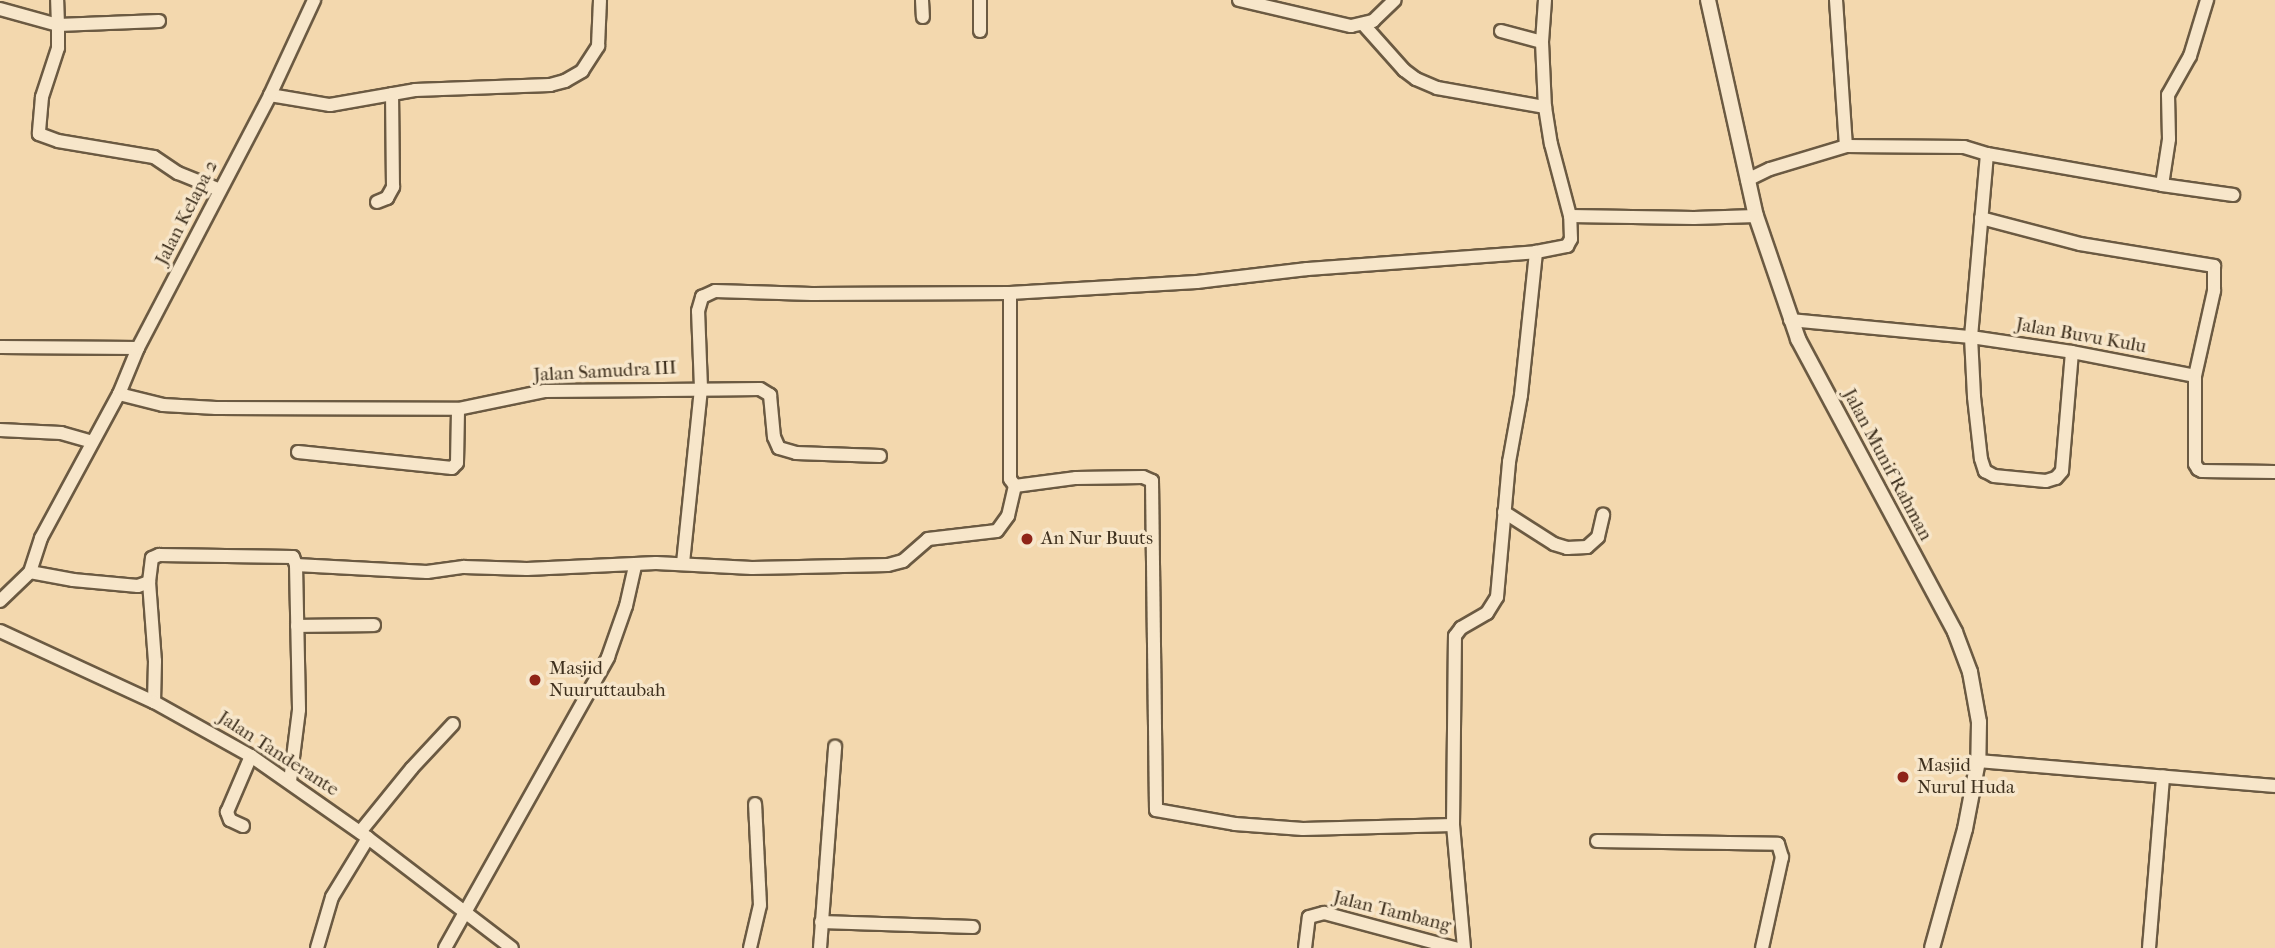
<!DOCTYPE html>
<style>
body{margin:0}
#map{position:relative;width:2275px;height:948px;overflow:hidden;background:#f3d8ae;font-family:"IM FELL French Canon",serif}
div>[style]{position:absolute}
.roads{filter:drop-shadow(2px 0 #6b5a42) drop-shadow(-2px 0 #6b5a42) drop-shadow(0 2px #6b5a42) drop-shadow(0 -2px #6b5a42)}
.minor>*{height:12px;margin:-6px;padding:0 6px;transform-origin:6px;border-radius:6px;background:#f7e6ca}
.tertiary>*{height:14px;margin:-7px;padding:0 7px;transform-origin:7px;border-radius:7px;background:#f7e6ca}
.dots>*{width:19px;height:19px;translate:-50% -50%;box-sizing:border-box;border:4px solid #f7e6ca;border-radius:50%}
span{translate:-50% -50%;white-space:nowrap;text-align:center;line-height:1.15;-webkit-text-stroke:7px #f7e6ca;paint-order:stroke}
.street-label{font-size:19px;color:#3e301e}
.poi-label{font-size:19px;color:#3e301e}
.left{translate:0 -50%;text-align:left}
</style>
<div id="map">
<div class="roads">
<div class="minor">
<i style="left:922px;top:0;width:17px;rotate:87deg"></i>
<i style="left:980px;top:0;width:31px;rotate:90deg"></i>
<i style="left:1239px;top:0;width:115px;rotate:13.1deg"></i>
<i style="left:1351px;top:26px;width:23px;rotate:-13deg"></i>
<i style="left:1373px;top:21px;width:30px;rotate:-44deg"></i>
<i style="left:1545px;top:0;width:42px;rotate:94.1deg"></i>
<i style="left:1542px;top:42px;width:65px;rotate:87.4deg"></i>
<i style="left:1545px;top:107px;width:37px;rotate:81deg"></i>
<i style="left:1551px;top:144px;width:74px;rotate:75.2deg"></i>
<i style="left:1570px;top:216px;width:124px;rotate:0.9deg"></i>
<i style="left:1694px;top:218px;width:62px;rotate:-1.8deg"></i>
<i style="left:1836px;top:0;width:146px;rotate:86.1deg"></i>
<i style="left:0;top:9px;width:60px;rotate:15.4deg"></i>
<i style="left:58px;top:25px;width:25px;rotate:-92deg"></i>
<i style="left:159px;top:21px;width:101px;rotate:177.7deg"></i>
<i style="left:58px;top:25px;width:23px;rotate:90deg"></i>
<i style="left:58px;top:48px;width:52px;rotate:108.1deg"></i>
<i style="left:42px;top:97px;width:37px;rotate:95deg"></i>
<i style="left:39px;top:134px;width:20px;rotate:20deg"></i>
<i style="left:58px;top:141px;width:97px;rotate:9.5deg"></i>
<i style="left:154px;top:157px;width:29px;rotate:34deg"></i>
<i style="left:178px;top:173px;width:45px;rotate:22deg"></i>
<i style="left:1363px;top:24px;width:62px;rotate:48.3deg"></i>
<i style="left:1404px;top:70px;width:15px;rotate:37deg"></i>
<i style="left:1416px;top:79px;width:23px;rotate:23deg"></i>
<i style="left:1437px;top:88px;width:110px;rotate:10deg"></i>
<i style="left:1501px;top:31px;width:42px;rotate:15deg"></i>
<i style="left:270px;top:95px;width:61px;rotate:9.5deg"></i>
<i style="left:330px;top:105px;width:86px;rotate:-10deg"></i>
<i style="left:415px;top:90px;width:135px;rotate:-2.1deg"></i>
<i style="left:550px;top:85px;width:16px;rotate:-15deg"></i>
<i style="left:565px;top:81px;width:20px;rotate:-30deg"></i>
<i style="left:582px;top:71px;width:30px;rotate:-57deg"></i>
<i style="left:598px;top:46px;width:46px;rotate:-87.5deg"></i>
<i style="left:1987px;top:154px;width:178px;rotate:10deg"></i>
<i style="left:2162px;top:185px;width:47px;rotate:-81.3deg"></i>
<i style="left:2169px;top:139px;width:44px;rotate:-91.3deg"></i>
<i style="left:2168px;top:95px;width:45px;rotate:-60.6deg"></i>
<i style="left:2190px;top:56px;width:59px;rotate:-73.1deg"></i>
<i style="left:1747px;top:180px;width:25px;rotate:-26deg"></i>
<i style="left:1770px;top:169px;width:79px;rotate:-16.8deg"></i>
<i style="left:1846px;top:146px;width:118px;rotate:0.5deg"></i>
<i style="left:1964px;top:147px;width:24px;rotate:17deg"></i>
<i style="left:1987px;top:154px;width:184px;rotate:95deg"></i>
<i style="left:1971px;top:337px;width:60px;rotate:87.1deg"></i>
<i style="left:1974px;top:397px;width:62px;rotate:83.6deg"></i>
<i style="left:1981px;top:459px;width:13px;rotate:72deg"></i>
<i style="left:1985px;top:471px;width:10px;rotate:29deg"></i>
<i style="left:1994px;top:476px;width:52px;rotate:5.5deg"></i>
<i style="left:2046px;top:481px;width:10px;rotate:-17deg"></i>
<i style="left:2056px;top:478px;width:9px;rotate:-49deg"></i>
<i style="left:2062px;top:471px;width:119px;rotate:-85.2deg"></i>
<i style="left:2162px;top:185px;width:72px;rotate:8deg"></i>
<i style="left:377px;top:202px;width:11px;rotate:-22deg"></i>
<i style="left:387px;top:198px;width:13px;rotate:-61deg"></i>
<i style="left:393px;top:187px;width:93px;rotate:-90.6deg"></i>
<i style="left:1981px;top:218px;width:102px;rotate:14.7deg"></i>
<i style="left:2080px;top:244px;width:136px;rotate:9.3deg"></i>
<i style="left:2214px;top:266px;width:25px;rotate:90deg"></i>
<i style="left:2214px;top:291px;width:87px;rotate:102.6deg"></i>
<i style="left:1010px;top:293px;width:186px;rotate:90deg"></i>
<i style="left:1010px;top:479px;width:9px;rotate:54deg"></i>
<i style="left:1015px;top:486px;width:62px;rotate:-7.5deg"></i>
<i style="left:1076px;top:478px;width:67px;rotate:-0.9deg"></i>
<i style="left:1143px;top:477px;width:10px;rotate:24deg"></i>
<i style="left:1152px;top:481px;width:329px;rotate:89.3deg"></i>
<i style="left:1156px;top:810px;width:80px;rotate:10deg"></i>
<i style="left:1235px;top:824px;width:68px;rotate:4.2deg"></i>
<i style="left:1303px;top:829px;width:150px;rotate:-1.5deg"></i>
<i style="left:1790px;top:320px;width:182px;rotate:5.4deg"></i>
<i style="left:1971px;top:337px;width:102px;rotate:8.4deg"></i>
<i style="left:2072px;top:352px;width:125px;rotate:11deg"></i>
<i style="left:2195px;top:376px;width:88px;rotate:90deg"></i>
<i style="left:2195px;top:464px;width:6px;rotate:59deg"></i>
<i style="left:2198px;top:469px;width:4px;rotate:27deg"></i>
<i style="left:2202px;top:471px;width:73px;rotate:0.8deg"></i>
<i style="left:0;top:347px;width:138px;rotate:0.4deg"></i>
<i style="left:119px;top:394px;width:45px;rotate:14deg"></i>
<i style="left:163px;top:405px;width:53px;rotate:3.2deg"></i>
<i style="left:216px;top:408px;width:242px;rotate:0.2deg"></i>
<i style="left:458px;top:409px;width:88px;rotate:-11.8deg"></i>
<i style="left:544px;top:391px;width:216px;rotate:-0.5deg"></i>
<i style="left:760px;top:389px;width:12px;rotate:31deg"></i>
<i style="left:770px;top:395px;width:42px;rotate:84.6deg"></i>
<i style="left:774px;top:437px;width:12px;rotate:66deg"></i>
<i style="left:779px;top:448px;width:18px;rotate:16deg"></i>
<i style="left:796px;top:453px;width:84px;rotate:2deg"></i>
<i style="left:0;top:430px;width:61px;rotate:2.8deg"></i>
<i style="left:61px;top:433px;width:32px;rotate:16deg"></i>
<i style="left:298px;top:452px;width:155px;rotate:5.9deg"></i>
<i style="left:452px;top:468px;width:7px;rotate:-45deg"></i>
<i style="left:457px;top:463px;width:54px;rotate:-88.9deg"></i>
<i style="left:1504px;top:512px;width:59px;rotate:32.6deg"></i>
<i style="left:1554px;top:544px;width:14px;rotate:17deg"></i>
<i style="left:1567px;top:548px;width:20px;rotate:-3deg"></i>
<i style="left:1587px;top:547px;width:15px;rotate:-42deg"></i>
<i style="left:1598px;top:537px;width:23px;rotate:-77deg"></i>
<i style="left:683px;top:563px;width:176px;rotate:-84.1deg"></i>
<i style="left:701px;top:388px;width:77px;rotate:-92.2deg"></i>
<i style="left:698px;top:311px;width:15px;rotate:-74deg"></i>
<i style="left:702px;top:297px;width:14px;rotate:-25deg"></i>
<i style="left:715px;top:291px;width:97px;rotate:1.8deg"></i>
<i style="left:812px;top:294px;width:198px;rotate:-0.3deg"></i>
<i style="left:1010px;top:293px;width:187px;rotate:-3.4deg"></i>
<i style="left:1197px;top:282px;width:111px;rotate:-6.7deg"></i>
<i style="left:1307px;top:269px;width:230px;rotate:-4.2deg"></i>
<i style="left:296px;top:565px;width:131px;rotate:3.1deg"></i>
<i style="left:427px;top:572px;width:37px;rotate:-8deg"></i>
<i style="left:464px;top:567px;width:63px;rotate:1.8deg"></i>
<i style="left:527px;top:569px;width:129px;rotate:-2.7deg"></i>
<i style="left:656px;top:563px;width:96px;rotate:3deg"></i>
<i style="left:752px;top:568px;width:136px;rotate:-1.3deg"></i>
<i style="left:888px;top:565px;width:16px;rotate:-15deg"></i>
<i style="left:903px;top:561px;width:33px;rotate:-41deg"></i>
<i style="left:928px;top:539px;width:69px;rotate:-6.6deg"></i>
<i style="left:997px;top:531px;width:19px;rotate:-54deg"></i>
<i style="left:1008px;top:516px;width:31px;rotate:-77deg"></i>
<i style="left:30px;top:572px;width:44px;rotate:10.5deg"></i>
<i style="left:73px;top:580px;width:65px;rotate:5.3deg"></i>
<i style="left:138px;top:586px;width:12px;rotate:-20deg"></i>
<i style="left:149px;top:582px;width:24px;rotate:-83deg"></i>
<i style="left:152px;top:558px;width:8px;rotate:-23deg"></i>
<i style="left:159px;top:555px;width:134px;rotate:0.9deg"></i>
<i style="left:293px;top:557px;width:9px;rotate:69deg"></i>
<i style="left:296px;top:565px;width:145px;rotate:88.8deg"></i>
<i style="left:299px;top:710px;width:72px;rotate:97.2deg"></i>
<i style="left:149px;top:582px;width:79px;rotate:85.7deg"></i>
<i style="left:155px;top:661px;width:41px;rotate:91.4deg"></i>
<i style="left:0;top:601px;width:42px;rotate:-44deg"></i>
<i style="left:30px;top:572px;width:36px;rotate:-72deg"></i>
<i style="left:41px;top:538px;width:164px;rotate:-61.6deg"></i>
<i style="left:119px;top:394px;width:50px;rotate:-67.6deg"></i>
<i style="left:138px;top:348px;width:285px;rotate:-62.4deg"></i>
<i style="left:270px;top:95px;width:105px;rotate:-65.1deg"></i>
<i style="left:297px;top:626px;width:77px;rotate:-0.7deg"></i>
<i style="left:0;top:631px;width:170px;rotate:24.8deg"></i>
<i style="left:154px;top:702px;width:111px;rotate:29.1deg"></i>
<i style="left:251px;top:756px;width:143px;rotate:35deg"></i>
<i style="left:368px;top:838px;width:181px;rotate:37.4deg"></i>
<i style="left:1978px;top:761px;width:298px;rotate:4.8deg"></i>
<i style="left:243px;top:826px;width:14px;rotate:-155deg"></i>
<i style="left:230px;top:820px;width:9px;rotate:-111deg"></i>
<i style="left:227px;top:812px;width:61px;rotate:-66.8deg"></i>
<i style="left:360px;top:832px;width:82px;rotate:-50.9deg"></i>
<i style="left:412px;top:768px;width:60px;rotate:-47deg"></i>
<i style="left:1597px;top:841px;width:181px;rotate:0.9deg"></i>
<i style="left:1778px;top:844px;width:14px;rotate:73deg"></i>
<i style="left:1782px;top:857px;width:93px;rotate:102.4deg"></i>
<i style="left:821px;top:922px;width:152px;rotate:1.9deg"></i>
<i style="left:317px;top:948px;width:53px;rotate:-73.6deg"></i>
<i style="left:332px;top:897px;width:69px;rotate:-58.6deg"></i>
<i style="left:445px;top:948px;width:334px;rotate:-60.7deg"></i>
<i style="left:608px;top:657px;width:54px;rotate:-70.6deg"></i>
<i style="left:626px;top:606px;width:41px;rotate:-77.3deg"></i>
<i style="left:750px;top:948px;width:44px;rotate:-76.9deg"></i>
<i style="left:760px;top:905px;width:101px;rotate:-92.8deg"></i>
<i style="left:820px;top:948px;width:202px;rotate:-85.7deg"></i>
<i style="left:1305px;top:948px;width:31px;rotate:-83deg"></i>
<i style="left:1309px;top:917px;width:16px;rotate:-15deg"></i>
<i style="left:1324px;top:913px;width:136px;rotate:15deg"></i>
<i style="left:1464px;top:948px;width:123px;rotate:-95.1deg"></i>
<i style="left:1453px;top:825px;width:189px;rotate:-89.4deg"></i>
<i style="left:1455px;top:636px;width:10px;rotate:-53deg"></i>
<i style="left:1461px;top:628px;width:30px;rotate:-30deg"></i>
<i style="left:1487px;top:613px;width:19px;rotate:-58deg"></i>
<i style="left:1497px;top:597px;width:136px;rotate:-84.9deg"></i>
<i style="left:1509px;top:462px;width:68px;rotate:-79.8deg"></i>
<i style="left:1521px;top:395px;width:144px;rotate:-84deg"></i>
<i style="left:1536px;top:252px;width:32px;rotate:-11deg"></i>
<i style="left:1567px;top:246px;width:8px;rotate:-60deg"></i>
<i style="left:1571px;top:239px;width:23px;rotate:-92deg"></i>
<i style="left:2149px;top:948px;width:172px;rotate:-85.3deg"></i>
</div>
<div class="tertiary">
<i style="left:1708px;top:0;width:221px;rotate:77.5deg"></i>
<i style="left:1756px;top:216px;width:130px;rotate:71.1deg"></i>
<i style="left:1798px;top:339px;width:332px;rotate:61.8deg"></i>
<i style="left:1955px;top:632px;width:43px;rotate:69.4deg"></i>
<i style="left:1970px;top:672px;width:51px;rotate:79.8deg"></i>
<i style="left:1979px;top:722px;width:39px;rotate:91deg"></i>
<i style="left:1978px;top:761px;width:69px;rotate:100.8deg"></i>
<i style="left:1965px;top:829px;width:123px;rotate:105.5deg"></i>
</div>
</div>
<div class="dots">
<i style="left:1027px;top:539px;background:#8f2418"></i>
<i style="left:535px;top:680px;background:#8f2418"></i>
<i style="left:1903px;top:777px;background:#8f2418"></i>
</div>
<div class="street-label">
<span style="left:187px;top:213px;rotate:-63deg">Jalan Kelapa 2</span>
<span style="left:2081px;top:336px;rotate:10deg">Jalan Buvu Kulu</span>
<span style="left:605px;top:372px;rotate:-3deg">Jalan Samudra III</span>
<span style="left:1887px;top:465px;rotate:62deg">Jalan Munif Rahman</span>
<span style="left:278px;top:754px;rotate:33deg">Jalan Tanderante</span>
<span style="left:1392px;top:912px;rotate:14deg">Jalan Tambang</span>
</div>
<div class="poi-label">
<span class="left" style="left:1041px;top:539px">An Nur Buuts</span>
<span class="left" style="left:549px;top:680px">Masjid<br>Nuuruttaubah</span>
<span class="left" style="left:1917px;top:777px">Masjid<br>Nurul Huda</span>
</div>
</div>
